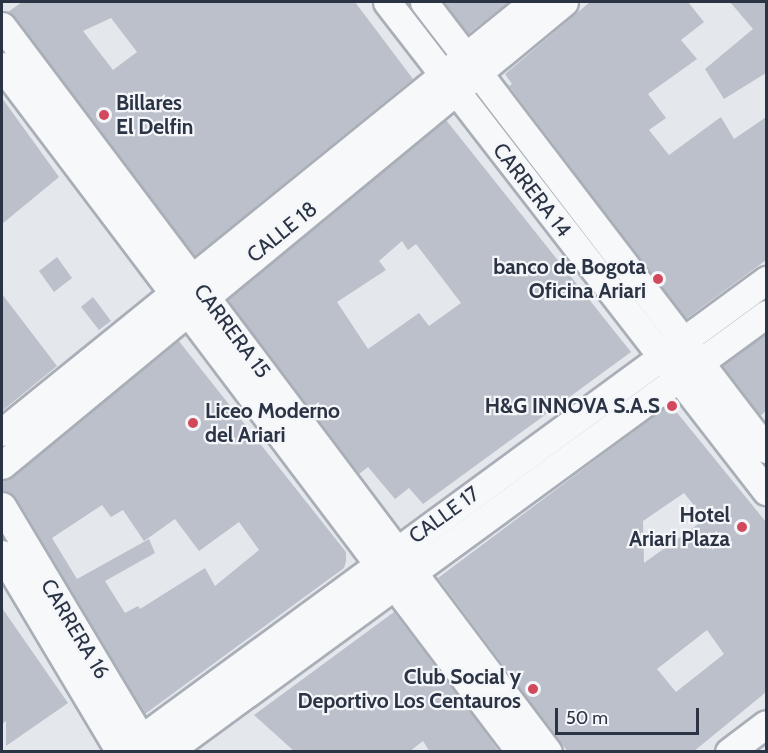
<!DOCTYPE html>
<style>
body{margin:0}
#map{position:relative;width:768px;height:753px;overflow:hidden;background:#e4e7ec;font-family:Cabin,sans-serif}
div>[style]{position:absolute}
.building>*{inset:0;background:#bbc0ca}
.roads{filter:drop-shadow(2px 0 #a9aeb7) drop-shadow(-2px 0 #a9aeb7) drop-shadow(0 2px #a9aeb7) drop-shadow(0 -2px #a9aeb7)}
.minor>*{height:27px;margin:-13.5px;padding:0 13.5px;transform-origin:13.5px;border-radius:13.5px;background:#f7f8fa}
.dots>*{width:16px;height:16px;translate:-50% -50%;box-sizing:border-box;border:3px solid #f4f6f9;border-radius:50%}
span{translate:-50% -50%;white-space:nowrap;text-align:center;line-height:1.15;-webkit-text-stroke:4.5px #f4f6f9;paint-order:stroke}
.poi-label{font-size:21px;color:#2b3445;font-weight:700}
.left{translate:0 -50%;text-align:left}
.right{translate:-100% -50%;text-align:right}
.street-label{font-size:21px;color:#2b3445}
.frame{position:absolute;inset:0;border:3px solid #2b3445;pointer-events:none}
.scale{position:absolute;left:555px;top:708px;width:144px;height:27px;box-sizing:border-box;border:3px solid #2b3445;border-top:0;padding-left:8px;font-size:18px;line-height:21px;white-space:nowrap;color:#2b3445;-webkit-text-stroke:4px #f4f6f9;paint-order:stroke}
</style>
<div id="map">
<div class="building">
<i style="clip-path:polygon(evenodd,22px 2px,355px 2px,413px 79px,195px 256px,8px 12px,22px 2px,111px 18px,137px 52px,113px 70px,83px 31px,111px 18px)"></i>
<i style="clip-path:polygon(443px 2px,509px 2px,468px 34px)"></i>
<i style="clip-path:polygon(590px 2px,688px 2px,704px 22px,681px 40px,697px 59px,648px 94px,666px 118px,649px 130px,669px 155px,721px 117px,734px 139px,766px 117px,766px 260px,686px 319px,509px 86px,512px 84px,505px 74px)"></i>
<i style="clip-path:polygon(730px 2px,766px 2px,766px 73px,724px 99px,705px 69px,753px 29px)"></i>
<i style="clip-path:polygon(2px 98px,59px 177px,2px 224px)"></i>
<i style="clip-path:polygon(evenodd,446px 120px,631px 352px,423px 504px,409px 488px,395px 499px,368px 467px,359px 474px,227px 300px,446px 120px,402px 241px,408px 250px,416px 244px,461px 303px,429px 326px,419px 313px,368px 349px,337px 302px,386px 270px,379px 261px,402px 241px)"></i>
<i style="clip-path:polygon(57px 257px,72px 278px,54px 292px,39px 271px)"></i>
<i style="clip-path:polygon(2px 294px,57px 366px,2px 411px)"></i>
<i style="clip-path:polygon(93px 297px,111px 321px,99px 330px,81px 307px)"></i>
<i style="clip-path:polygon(766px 333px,766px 411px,760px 416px,722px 366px)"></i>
<i style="clip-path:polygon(evenodd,178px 340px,346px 552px,346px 561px,344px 568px,145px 714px,16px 498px,2px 490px,2px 481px,12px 477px,178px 340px,102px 505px,111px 517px,123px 510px,144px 541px,175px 519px,199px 551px,239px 522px,259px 550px,215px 586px,205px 568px,140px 609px,138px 606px,125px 613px,105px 581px,155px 553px,149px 539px,77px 579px,52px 538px,102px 505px)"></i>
<i style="clip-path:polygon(evenodd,670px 404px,766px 522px,766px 692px,693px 752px,568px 752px,438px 578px,670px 404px,684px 493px,705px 519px,644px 563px,643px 521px,684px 493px,670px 404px,707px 630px,724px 654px,676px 692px,657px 669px,707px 630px)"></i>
<i style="clip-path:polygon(2px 608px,68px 703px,6px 746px,6px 721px,2px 724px)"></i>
<i style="clip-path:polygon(394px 612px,483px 729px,499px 752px,430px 752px,423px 741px,409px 752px,295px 752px,254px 715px)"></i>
</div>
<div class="roads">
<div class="minor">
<i style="left:387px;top:2px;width:619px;rotate:52.22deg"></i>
<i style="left:424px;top:2px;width:563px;rotate:52.58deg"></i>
<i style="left:2px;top:26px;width:908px;rotate:53.05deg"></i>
<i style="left:2px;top:66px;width:860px;rotate:52.94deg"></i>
<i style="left:2px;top:432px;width:683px;rotate:-39deg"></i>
<i style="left:2px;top:465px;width:728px;rotate:-39.48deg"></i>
<i style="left:2px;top:506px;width:287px;rotate:59.1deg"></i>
<i style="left:2px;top:554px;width:230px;rotate:59.2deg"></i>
<i style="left:123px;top:752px;width:798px;rotate:-36.28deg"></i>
<i style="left:167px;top:752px;width:742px;rotate:-36.17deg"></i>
<i style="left:729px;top:752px;width:46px;rotate:-37.1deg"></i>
</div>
</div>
<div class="dots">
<i style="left:104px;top:115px;background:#d1495b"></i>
<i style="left:658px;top:279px;background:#d1495b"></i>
<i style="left:672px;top:406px;background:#d1495b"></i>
<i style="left:193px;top:423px;background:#d1495b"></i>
<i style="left:742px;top:527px;background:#d1495b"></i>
<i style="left:533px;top:689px;background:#d1495b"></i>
</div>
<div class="poi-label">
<span class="left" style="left:116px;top:115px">Billares<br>El Delfin</span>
<span class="right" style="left:646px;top:279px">banco de Bogota<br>Oficina Ariari</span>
<span class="right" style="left:660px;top:406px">H&amp;G INNOVA S.A.S</span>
<span class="left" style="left:205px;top:423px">Liceo Moderno<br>del Ariari</span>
<span class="right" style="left:730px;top:527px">Hotel<br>Ariari Plaza</span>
<span class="right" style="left:521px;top:689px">Club Social y<br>Deportivo Los Centauros</span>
</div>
<div class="street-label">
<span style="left:532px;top:190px;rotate:52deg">CARRERA 14</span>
<span style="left:282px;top:232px;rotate:-39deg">CALLE 18</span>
<span style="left:232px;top:331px;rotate:53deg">CARRERA 15</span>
<span style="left:444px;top:515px;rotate:-36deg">CALLE 17</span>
<span style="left:75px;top:629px;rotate:59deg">CARRERA 16</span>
</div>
<div class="frame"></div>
<div class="scale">50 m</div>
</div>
